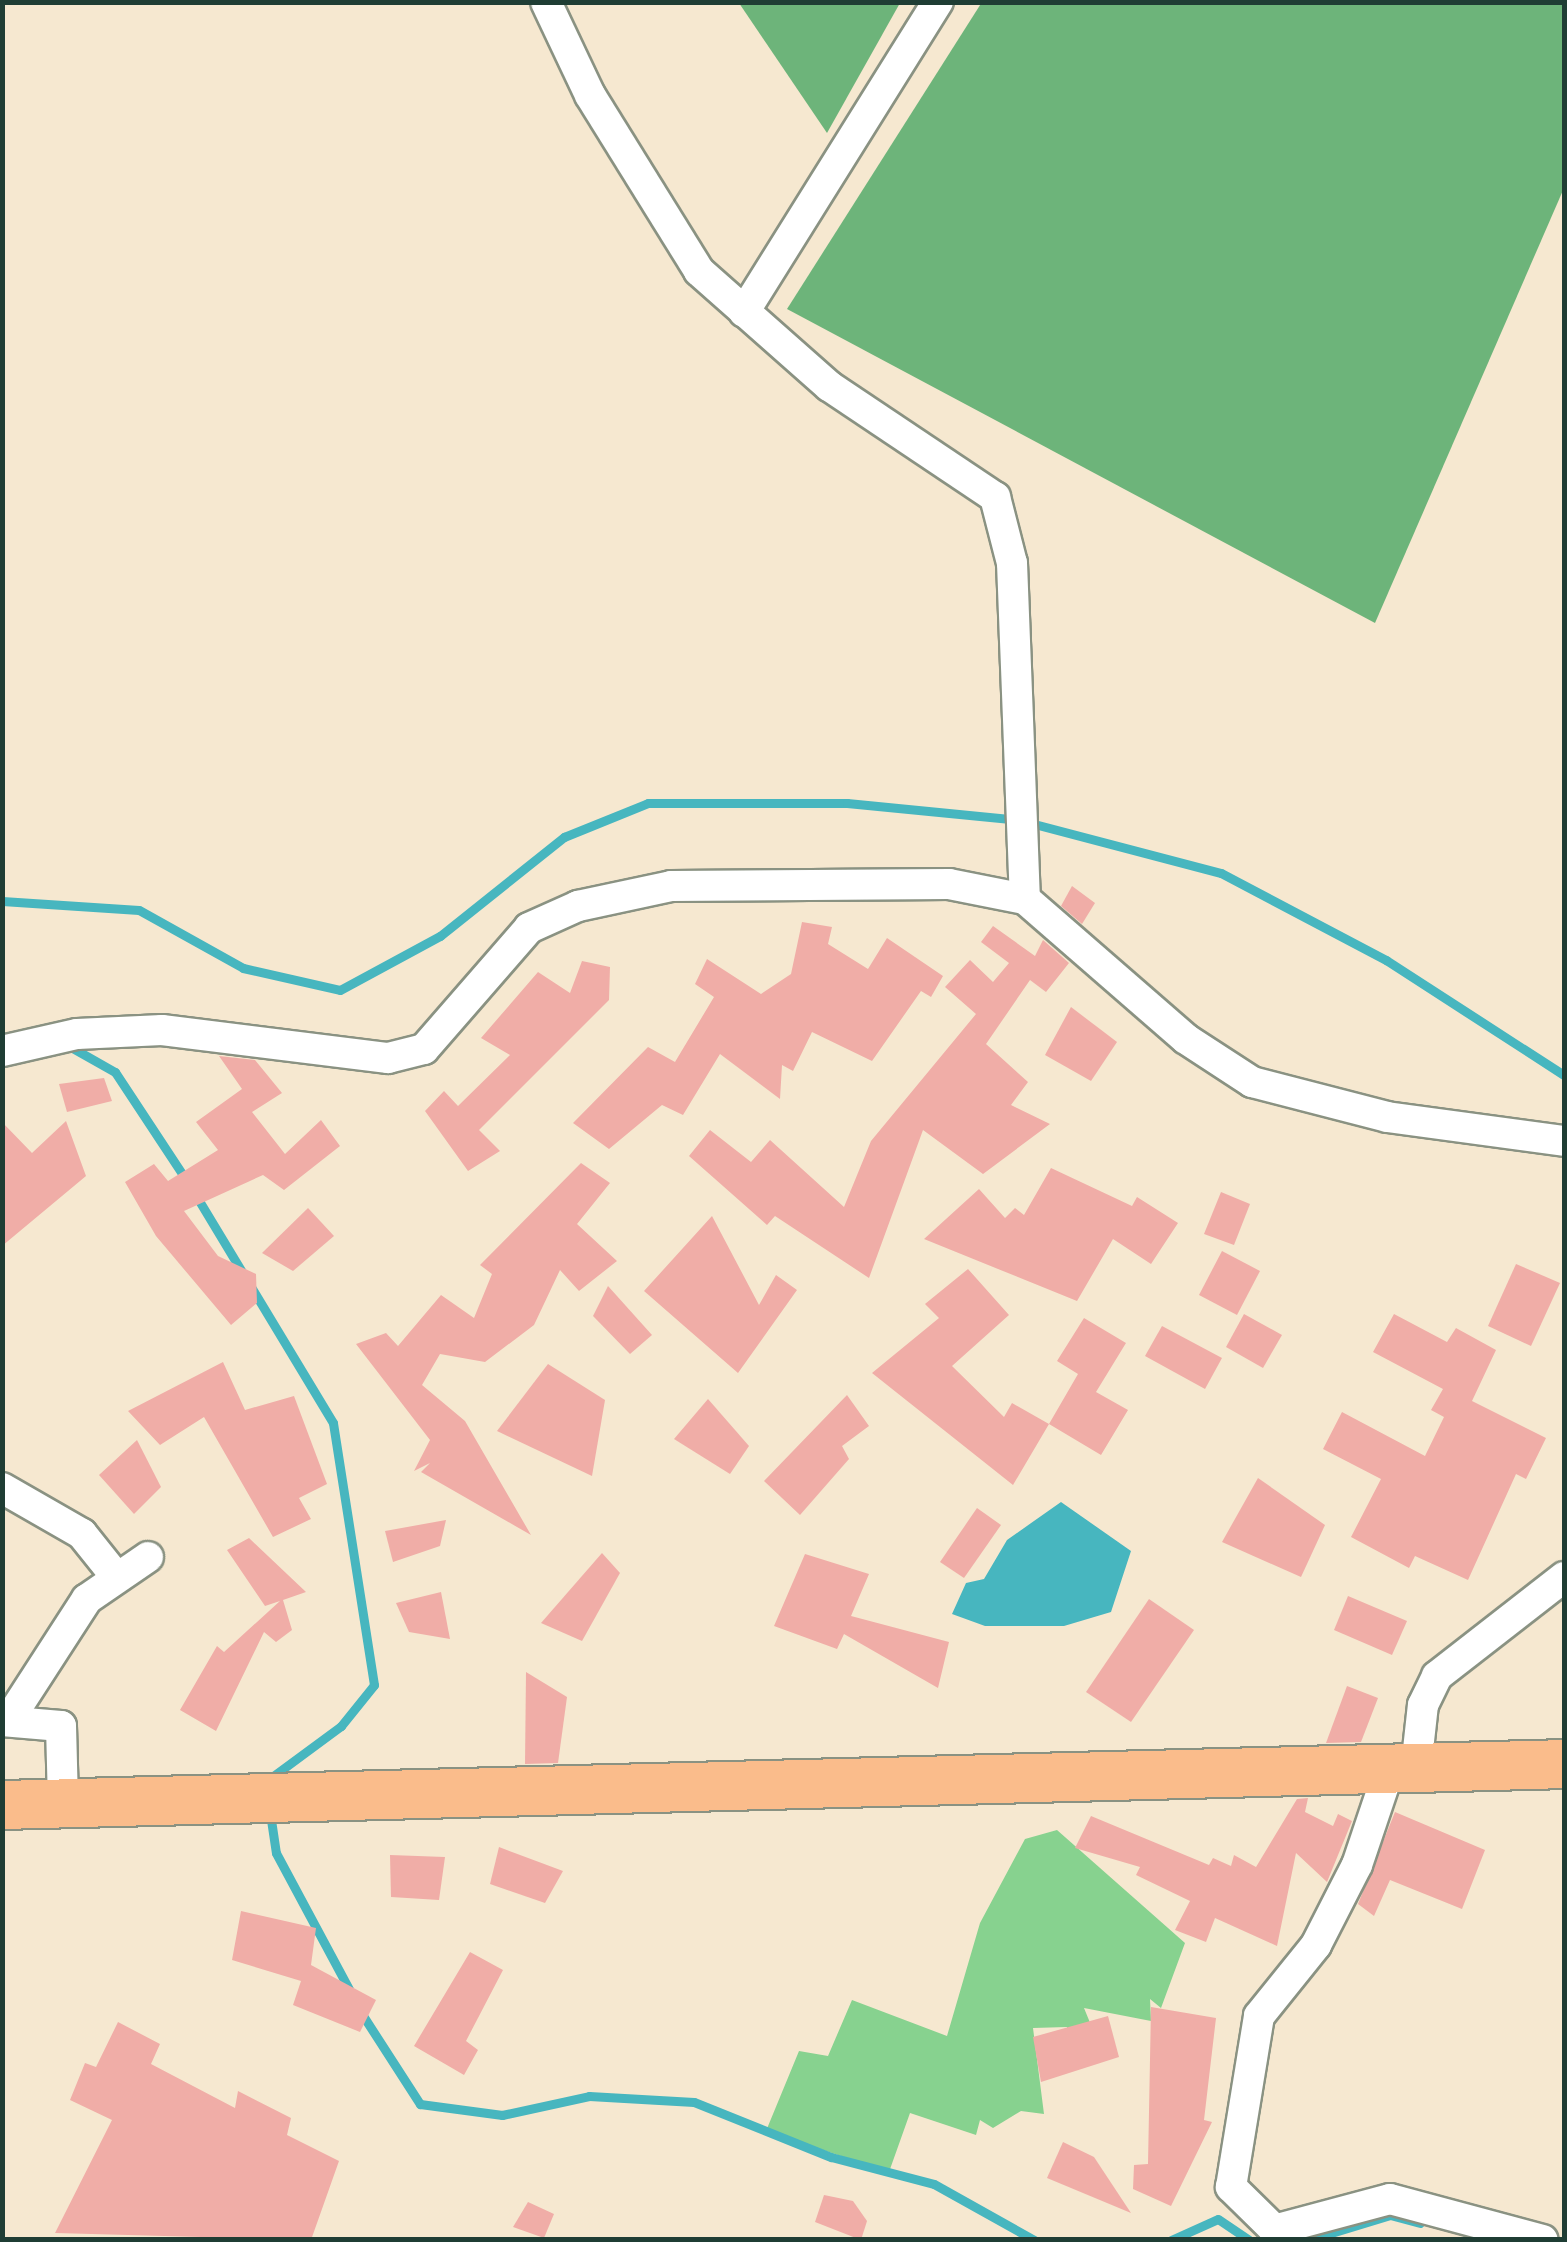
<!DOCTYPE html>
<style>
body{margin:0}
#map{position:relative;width:1567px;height:2242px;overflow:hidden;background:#f6e8d0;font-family:Delius,sans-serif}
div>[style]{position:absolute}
.green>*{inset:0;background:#87d28f}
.forest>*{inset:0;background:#6db47a}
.water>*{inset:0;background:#47b6bf}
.stream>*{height:9px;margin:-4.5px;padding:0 4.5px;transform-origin:4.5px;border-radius:4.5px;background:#47b6bf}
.building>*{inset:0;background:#f0ada7}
.roads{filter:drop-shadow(2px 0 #8a9282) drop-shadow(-2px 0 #8a9282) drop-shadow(0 2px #8a9282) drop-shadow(0 -2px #8a9282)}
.minor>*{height:30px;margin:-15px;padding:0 15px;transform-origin:15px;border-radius:15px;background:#fff}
.primary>*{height:48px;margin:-24px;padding:0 24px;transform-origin:24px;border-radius:24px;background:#fabc8b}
span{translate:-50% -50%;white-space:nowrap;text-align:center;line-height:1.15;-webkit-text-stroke:8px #fcf5e5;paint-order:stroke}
.frame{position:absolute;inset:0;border:5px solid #1f3d34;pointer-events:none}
</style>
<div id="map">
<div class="green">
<i style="clip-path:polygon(1057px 1830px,1185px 1943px,1161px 2008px,1150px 1999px,1151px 2021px,1084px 2008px,1102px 2052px,1071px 2047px,1067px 2027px,1033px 2028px,1044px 2114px,1021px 2111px,993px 2128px,980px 2120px,976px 2135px,910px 2113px,889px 2172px,766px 2131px,799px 2051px,828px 2056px,852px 2000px,947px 2036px,980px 1923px,1025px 1839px)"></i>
</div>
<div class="forest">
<i style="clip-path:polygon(982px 2px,1564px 3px,1564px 188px,1375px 623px,787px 309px)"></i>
<i style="clip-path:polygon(739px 3px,900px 3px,827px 133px)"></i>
</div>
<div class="water">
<i style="clip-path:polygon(1061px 1502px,1131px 1551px,1111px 1612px,1064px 1626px,985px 1626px,952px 1614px,966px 1583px,984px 1579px,1007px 1540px)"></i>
</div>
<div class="stream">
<i style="left:2px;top:901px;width:137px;rotate:3.8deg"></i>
<i style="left:139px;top:910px;width:119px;rotate:29.1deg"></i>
<i style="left:243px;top:968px;width:99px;rotate:12.8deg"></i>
<i style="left:340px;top:990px;width:114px;rotate:-28.4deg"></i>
<i style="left:440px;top:936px;width:159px;rotate:-38.6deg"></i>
<i style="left:564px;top:837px;width:91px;rotate:-22deg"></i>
<i style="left:648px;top:803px;width:199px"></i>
<i style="left:847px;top:803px;width:173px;rotate:5.6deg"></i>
<i style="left:1019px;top:820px;width:209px;rotate:14.7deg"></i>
<i style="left:1221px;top:873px;width:187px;rotate:27.8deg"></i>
<i style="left:1386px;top:960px;width:212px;rotate:32.9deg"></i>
<i style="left:69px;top:1046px;width:53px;rotate:29.5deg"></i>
<i style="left:115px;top:1072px;width:131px;rotate:56.6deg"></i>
<i style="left:195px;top:1194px;width:267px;rotate:58.9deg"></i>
<i style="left:333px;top:1423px;width:265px;rotate:81.1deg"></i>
<i style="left:374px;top:1685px;width:53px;rotate:128.8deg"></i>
<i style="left:341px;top:1726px;width:89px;rotate:143.6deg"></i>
<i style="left:270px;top:1813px;width:40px;rotate:81.5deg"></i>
<i style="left:276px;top:1853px;width:159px;rotate:61.8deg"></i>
<i style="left:360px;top:2011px;width:111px;rotate:57.2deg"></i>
<i style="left:420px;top:2104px;width:83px;rotate:7.6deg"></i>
<i style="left:502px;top:2115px;width:89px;rotate:-12.3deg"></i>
<i style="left:589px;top:2096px;width:105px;rotate:3.3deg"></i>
<i style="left:694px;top:2102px;width:148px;rotate:21.9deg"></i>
<i style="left:831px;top:2157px;width:106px;rotate:14.7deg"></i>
<i style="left:934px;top:2184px;width:115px;rotate:29.2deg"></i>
<i style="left:1171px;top:2240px;width:51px;rotate:-24.1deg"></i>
<i style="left:1218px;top:2219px;width:37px;rotate:34deg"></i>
<i style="left:1308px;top:2240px;width:86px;rotate:-17deg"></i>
<i style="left:1390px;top:2215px;width:31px;rotate:15deg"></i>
</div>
<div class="building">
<i style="clip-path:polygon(1072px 886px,1095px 903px,1082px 924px,1061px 906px)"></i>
<i style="clip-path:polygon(802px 922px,832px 927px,828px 944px,868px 969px,887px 938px,943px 976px,931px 997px,921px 991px,872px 1061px,812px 1032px,793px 1071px,782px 1065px,780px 1099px,720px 1054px,683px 1115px,662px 1105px,609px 1149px,573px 1123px,648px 1047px,675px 1062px,714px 997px,695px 984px,707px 959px,761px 994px,791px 974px)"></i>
<i style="clip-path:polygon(993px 926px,1035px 956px,1043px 940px,1069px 963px,1046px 992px,1030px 980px,986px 1044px,1028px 1082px,1011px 1105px,1050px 1124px,983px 1174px,923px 1130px,869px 1278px,775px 1216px,767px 1225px,689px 1156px,710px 1130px,751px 1162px,770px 1140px,844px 1207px,871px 1141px,976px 1014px,945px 987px,970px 960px,993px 982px,1009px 963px,981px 942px)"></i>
<i style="clip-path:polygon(582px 961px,610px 967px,609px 1000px,479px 1130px,500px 1151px,468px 1171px,425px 1111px,444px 1091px,458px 1106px,510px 1055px,481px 1038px,538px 972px,570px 993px)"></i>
<i style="clip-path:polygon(1071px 1007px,1117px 1042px,1091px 1081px,1045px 1055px)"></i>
<i style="clip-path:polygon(219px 1056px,255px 1060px,282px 1093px,252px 1112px,285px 1154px,321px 1120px,340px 1146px,284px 1190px,263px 1175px,184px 1211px,218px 1256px,256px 1274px,257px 1303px,231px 1325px,156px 1236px,125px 1182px,154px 1164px,168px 1181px,218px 1150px,196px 1122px,242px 1089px)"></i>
<i style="clip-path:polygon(104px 1078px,112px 1101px,67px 1112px,59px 1084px)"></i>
<i style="clip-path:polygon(66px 1121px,86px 1176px,2px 1246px,2px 1122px,32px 1153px)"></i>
<i style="clip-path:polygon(581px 1163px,610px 1183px,577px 1224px,617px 1261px,579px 1291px,560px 1270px,534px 1325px,485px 1362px,440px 1354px,422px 1385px,465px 1421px,531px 1535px,421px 1472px,430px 1463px,414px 1471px,430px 1440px,356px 1344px,386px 1333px,398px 1346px,441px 1295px,474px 1318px,492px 1274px,480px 1265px)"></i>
<i style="clip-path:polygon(1051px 1168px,1132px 1206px,1137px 1197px,1178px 1223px,1151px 1264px,1113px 1239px,1077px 1301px,924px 1239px,979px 1189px,1005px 1218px,1015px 1208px,1024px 1215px)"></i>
<i style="clip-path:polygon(1221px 1192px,1250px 1204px,1234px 1245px,1204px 1234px)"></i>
<i style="clip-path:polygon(308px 1208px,334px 1236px,293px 1271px,262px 1253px)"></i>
<i style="clip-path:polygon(712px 1216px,759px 1305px,776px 1275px,797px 1290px,738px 1373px,644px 1291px)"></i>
<i style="clip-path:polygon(1222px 1251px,1260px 1271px,1237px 1315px,1199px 1295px)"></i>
<i style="clip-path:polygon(1516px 1264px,1560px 1283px,1531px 1346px,1488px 1326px)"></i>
<i style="clip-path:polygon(968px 1269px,1009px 1315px,952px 1366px,1004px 1417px,1012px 1403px,1049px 1424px,1013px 1485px,872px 1373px,939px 1318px,925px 1304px)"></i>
<i style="clip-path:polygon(608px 1286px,652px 1335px,630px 1354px,593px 1316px)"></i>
<i style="clip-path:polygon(1244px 1314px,1282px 1335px,1263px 1368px,1226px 1347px)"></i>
<i style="clip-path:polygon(1394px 1314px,1447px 1342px,1456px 1328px,1496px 1350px,1472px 1401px,1546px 1438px,1526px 1479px,1516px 1474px,1468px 1580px,1415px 1556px,1409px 1568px,1351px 1537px,1381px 1479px,1323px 1449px,1342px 1412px,1425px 1456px,1444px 1417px,1431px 1410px,1443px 1389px,1373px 1352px)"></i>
<i style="clip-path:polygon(1084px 1318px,1126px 1343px,1096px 1392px,1128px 1410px,1101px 1455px,1049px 1424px,1078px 1374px,1057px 1361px)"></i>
<i style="clip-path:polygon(1162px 1326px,1222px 1358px,1205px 1389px,1145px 1356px)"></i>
<i style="clip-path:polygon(223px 1362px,245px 1410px,294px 1396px,327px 1484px,299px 1498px,311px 1519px,273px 1537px,204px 1417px,160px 1445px,128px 1411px)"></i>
<i style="clip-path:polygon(548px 1364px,605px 1400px,592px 1476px,497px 1431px)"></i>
<i style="clip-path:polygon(847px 1395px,869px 1426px,842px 1446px,849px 1459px,800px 1515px,764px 1481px)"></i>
<i style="clip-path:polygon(708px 1399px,749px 1446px,730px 1474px,674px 1439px)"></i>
<i style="clip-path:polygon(137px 1440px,161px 1487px,134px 1514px,99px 1475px)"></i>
<i style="clip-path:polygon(1258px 1478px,1325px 1525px,1301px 1577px,1222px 1542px)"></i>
<i style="clip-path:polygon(977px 1508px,1001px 1525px,964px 1578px,940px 1562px)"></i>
<i style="clip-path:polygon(446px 1520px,440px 1546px,393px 1562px,385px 1531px)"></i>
<i style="clip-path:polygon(249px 1538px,306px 1592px,283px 1600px,292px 1630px,276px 1642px,264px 1632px,216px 1731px,180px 1710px,217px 1646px,224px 1652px,280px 1601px,265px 1606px,227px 1550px)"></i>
<i style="clip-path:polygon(602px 1553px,620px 1573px,582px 1641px,541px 1623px)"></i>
<i style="clip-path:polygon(805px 1554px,869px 1574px,851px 1616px,949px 1642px,938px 1688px,844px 1634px,837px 1649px,774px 1626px)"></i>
<i style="clip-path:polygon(441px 1592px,450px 1639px,409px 1632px,396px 1603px)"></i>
<i style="clip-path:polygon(1348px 1596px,1407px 1621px,1392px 1655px,1334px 1630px)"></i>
<i style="clip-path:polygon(1149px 1599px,1194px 1630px,1131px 1722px,1086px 1692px)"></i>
<i style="clip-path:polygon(526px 1672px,567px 1697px,558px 1763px,525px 1764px)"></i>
<i style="clip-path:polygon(1347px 1686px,1378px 1698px,1361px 1742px,1326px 1743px)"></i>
<i style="clip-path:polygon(1308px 1798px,1305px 1812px,1333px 1826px,1338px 1814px,1352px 1821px,1327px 1882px,1296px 1853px,1277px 1946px,1215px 1918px,1206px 1942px,1175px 1930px,1190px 1901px,1136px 1875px,1140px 1867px,1075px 1848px,1091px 1816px,1209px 1865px,1213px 1858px,1231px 1866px,1234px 1855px,1256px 1867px,1297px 1799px)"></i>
<i style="clip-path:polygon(1395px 1812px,1485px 1850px,1462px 1909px,1390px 1880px,1374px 1916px,1358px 1904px)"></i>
<i style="clip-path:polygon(499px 1847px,563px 1871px,545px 1903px,490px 1884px)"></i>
<i style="clip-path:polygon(390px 1855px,445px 1857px,439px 1900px,391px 1897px)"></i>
<i style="clip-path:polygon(241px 1911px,316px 1928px,311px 1965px,376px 2000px,360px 2032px,293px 2005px,301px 1981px,232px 1960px)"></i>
<i style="clip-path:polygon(470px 1952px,503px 1970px,466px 2041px,478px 2050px,464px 2075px,414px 2046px)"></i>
<i style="clip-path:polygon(1151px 2007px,1216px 2018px,1204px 2120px,1212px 2122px,1171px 2206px,1133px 2189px,1134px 2165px,1148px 2164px)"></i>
<i style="clip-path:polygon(1108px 2016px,1119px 2057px,1041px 2082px,1033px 2037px)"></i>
<i style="clip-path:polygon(118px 2022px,160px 2044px,151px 2064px,235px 2108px,238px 2091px,291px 2118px,287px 2135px,339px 2161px,311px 2240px,55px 2233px,112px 2120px,70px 2100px,85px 2063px,96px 2067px)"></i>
<i style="clip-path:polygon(1063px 2142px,1094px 2157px,1131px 2213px,1047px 2178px)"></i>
<i style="clip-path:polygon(824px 2195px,853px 2201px,867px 2221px,861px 2240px,815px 2222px)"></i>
<i style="clip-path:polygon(528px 2202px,554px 2214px,544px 2238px,513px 2227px)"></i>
</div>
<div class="roads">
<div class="minor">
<i style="left:546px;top:2px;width:103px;rotate:64.7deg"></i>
<i style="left:590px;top:95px;width:207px;rotate:58.2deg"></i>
<i style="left:699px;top:271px;width:174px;rotate:41.5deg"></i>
<i style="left:829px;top:386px;width:200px;rotate:33.8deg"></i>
<i style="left:995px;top:497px;width:68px;rotate:75.6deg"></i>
<i style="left:1012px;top:563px;width:336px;rotate:87.8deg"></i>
<i style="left:1025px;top:899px;width:213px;rotate:41deg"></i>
<i style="left:1186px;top:1039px;width:79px;rotate:33.1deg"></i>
<i style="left:1252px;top:1082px;width:139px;rotate:14.5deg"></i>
<i style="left:1387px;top:1117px;width:179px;rotate:7.7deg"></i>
<i style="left:744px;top:312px;width:366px;rotate:-58deg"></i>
<i style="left:2px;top:1051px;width:77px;rotate:-12.8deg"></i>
<i style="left:77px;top:1034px;width:85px;rotate:-2.7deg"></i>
<i style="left:162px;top:1030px;width:228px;rotate:7.1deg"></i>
<i style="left:388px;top:1058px;width:37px;rotate:-14deg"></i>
<i style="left:424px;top:1049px;width:160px;rotate:-49deg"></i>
<i style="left:529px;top:928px;width:54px;rotate:-24.2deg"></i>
<i style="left:578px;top:906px;width:95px;rotate:-12.1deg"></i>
<i style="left:671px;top:886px;width:278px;rotate:-0.4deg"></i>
<i style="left:949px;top:884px;width:77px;rotate:11.2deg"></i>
<i style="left:2px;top:1488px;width:92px;rotate:29.9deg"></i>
<i style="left:82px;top:1534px;width:51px;rotate:51.3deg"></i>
<i style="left:2px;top:1721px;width:59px;rotate:4.8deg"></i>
<i style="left:61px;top:1726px;width:75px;rotate:88.5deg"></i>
<i style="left:8px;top:1721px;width:145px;rotate:-57.1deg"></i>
<i style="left:87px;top:1599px;width:74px;rotate:-34.5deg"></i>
<i style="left:1416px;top:1768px;width:63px;rotate:-83.7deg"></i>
<i style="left:1423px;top:1705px;width:32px;rotate:-64deg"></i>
<i style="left:1437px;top:1676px;width:161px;rotate:-37.9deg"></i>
<i style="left:1274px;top:2230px;width:120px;rotate:-15deg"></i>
<i style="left:1390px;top:2199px;width:158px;rotate:15deg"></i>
<i style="left:1285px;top:2240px;width:76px;rotate:-135.5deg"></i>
<i style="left:1231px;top:2187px;width:173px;rotate:-80.7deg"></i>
<i style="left:1259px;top:2016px;width:91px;rotate:-51.2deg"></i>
<i style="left:1316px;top:1945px;width:90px;rotate:-62.9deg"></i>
<i style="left:1357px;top:1865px;width:103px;rotate:-71.4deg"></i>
</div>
<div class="primary">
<i style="left:2px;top:1805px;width:1563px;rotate:-1.5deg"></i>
</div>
</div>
<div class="frame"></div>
</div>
